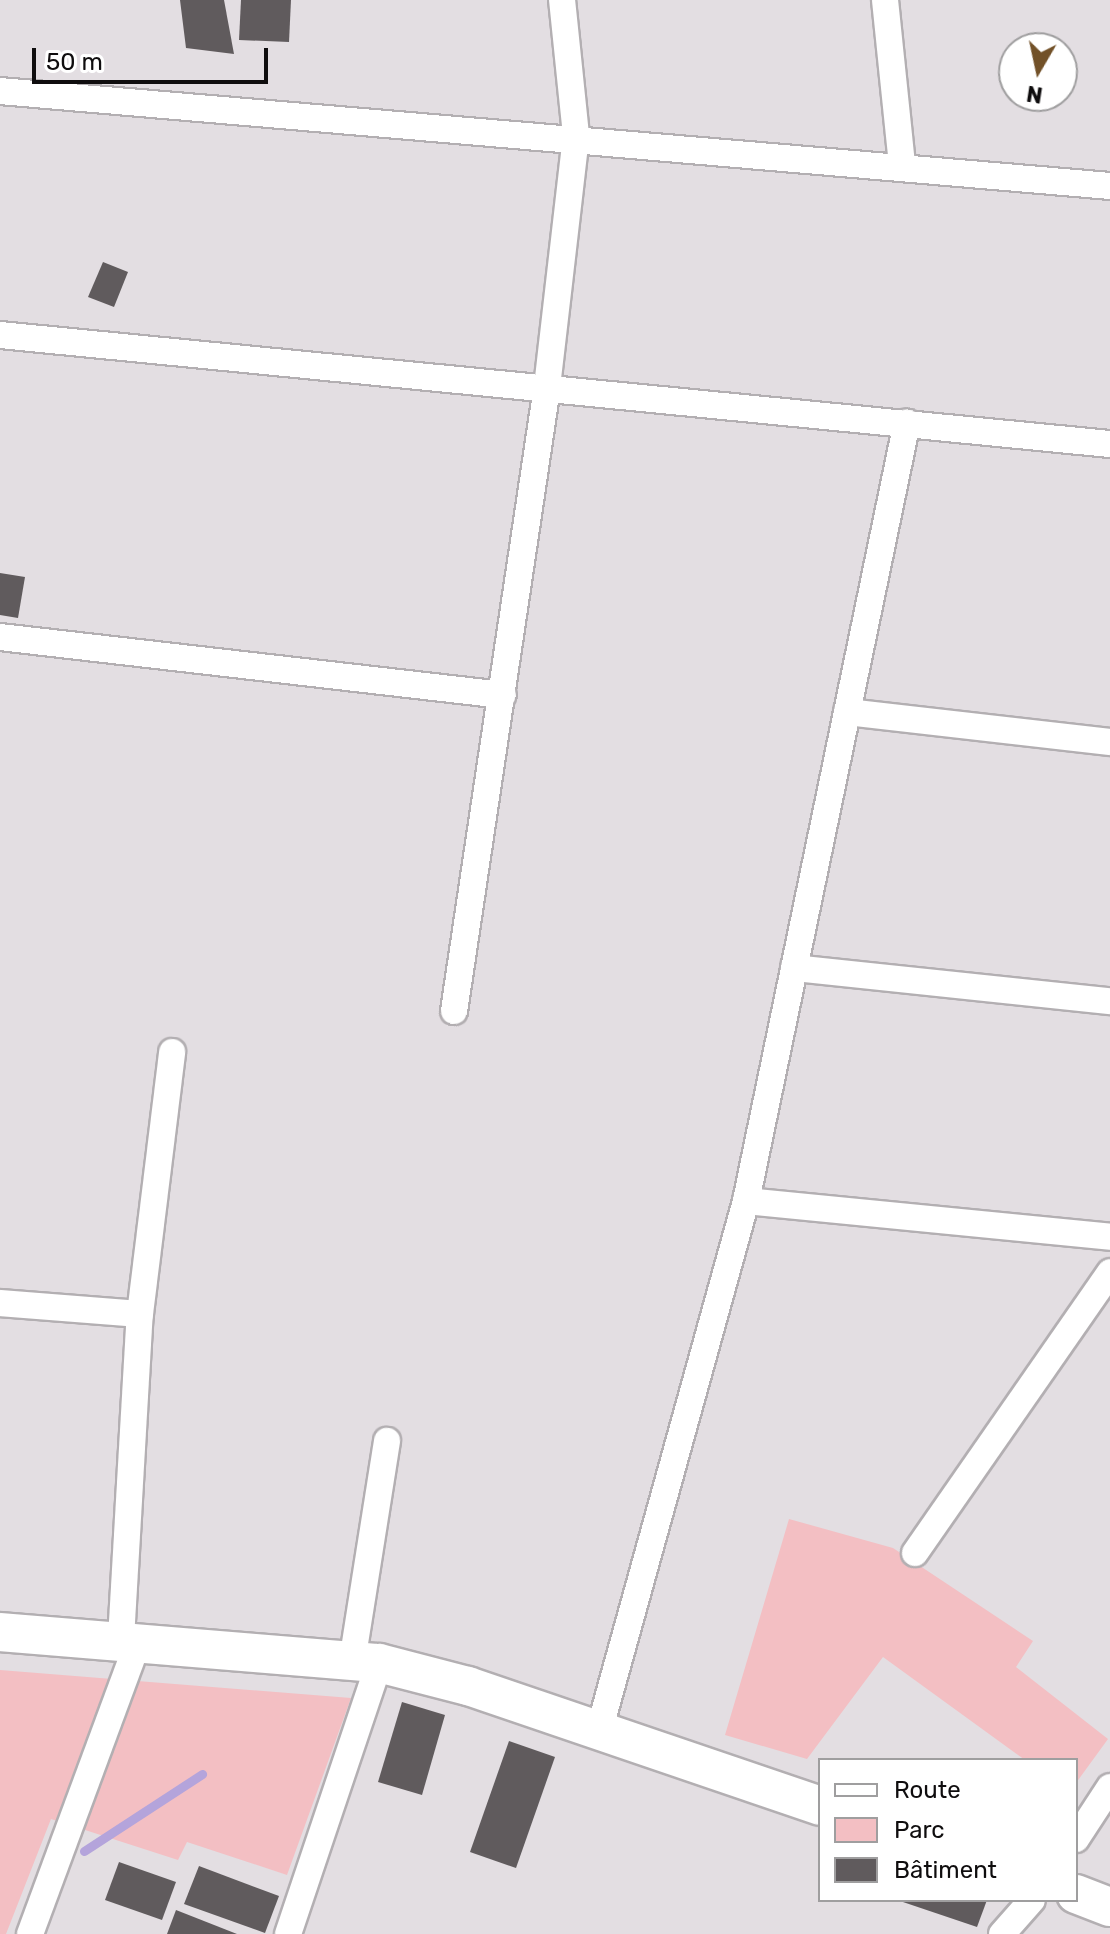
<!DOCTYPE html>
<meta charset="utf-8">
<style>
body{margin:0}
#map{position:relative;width:1110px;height:1934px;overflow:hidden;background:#e3dee2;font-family:Rubik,sans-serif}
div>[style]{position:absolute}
.green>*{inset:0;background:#f3bfc3}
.stream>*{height:9px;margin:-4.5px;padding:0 4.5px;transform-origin:4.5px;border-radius:4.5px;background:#b4a4db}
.building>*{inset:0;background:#605b5d}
.roads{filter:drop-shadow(2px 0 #b3afb2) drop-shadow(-2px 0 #b3afb2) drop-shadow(0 2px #b3afb2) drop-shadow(0 -2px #b3afb2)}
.street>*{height:26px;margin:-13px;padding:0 13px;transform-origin:13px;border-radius:13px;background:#fff}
.secondary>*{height:38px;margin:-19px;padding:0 19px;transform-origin:19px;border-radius:19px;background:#fff}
span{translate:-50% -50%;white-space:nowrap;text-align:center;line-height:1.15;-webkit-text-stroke:8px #fff;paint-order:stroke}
.legend{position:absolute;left:818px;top:1758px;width:260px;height:144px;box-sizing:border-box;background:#fff;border:2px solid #9f9e9f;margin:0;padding:10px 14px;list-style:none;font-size:24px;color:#0f0d0e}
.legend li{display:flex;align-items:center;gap:16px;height:40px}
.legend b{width:40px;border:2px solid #9f9e9f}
.north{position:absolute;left:998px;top:32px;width:80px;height:80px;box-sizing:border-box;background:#fff;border:2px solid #9f9e9f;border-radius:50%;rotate:189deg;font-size:22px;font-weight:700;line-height:32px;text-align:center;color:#0f0d0e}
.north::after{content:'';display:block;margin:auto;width:28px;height:36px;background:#725128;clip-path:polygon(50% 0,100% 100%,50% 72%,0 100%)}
.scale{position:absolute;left:32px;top:48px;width:236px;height:36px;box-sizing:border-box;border:4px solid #0f0d0e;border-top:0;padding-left:10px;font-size:24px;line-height:28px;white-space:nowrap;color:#0f0d0e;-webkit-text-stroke:6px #fff;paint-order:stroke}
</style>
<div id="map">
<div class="green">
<i style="clip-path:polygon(789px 1519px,893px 1548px,1033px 1641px,1016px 1667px,1108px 1739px,1076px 1783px,1076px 1760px,1025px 1760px,883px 1657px,807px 1759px,725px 1735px)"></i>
<i style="clip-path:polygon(0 1670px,351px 1698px,287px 1875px,187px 1842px,178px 1860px,51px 1819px,6px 1934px,0 1934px)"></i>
</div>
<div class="stream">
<i style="left:84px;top:1851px;width:141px;rotate:-33.1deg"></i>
</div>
<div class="building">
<i style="clip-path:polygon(180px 0,224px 0,234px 54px,186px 48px)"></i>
<i style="clip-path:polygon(241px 0,291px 0,289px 42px,239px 40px)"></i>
<i style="clip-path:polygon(103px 262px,128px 272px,114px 307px,88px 297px)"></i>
<i style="clip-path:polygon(0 573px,25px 577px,18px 618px,0 615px)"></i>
<i style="clip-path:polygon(402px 1702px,445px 1715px,422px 1795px,378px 1782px)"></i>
<i style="clip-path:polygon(509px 1741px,555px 1757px,516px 1868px,470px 1852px)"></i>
<i style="clip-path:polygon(119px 1862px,176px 1882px,162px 1920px,105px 1900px)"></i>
<i style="clip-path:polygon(199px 1866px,279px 1896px,265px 1933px,184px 1904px)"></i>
<i style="clip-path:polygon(897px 1900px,987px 1900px,977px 1927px)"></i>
<i style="clip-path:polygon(176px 1910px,237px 1934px,167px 1934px)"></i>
</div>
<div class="roads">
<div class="street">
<i style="left:885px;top:0;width:166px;rotate:84.1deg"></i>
<i style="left:0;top:91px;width:1114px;rotate:4.89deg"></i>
<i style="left:0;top:335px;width:1115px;rotate:5.61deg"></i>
<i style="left:0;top:637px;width:506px;rotate:6.58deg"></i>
<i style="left:847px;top:712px;width:265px;rotate:6.5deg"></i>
<i style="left:794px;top:968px;width:318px;rotate:6deg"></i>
<i style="left:454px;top:1011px;width:631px;rotate:-81.52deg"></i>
<i style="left:547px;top:387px;width:254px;rotate:-83.4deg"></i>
<i style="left:576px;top:135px;width:136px;rotate:-95.9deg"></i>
<i style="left:746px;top:1201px;width:366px;rotate:5.6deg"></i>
<i style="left:0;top:1303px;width:140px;rotate:4.5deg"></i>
<i style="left:915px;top:1553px;width:342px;rotate:-55.2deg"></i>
<i style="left:121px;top:1639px;width:326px;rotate:-86.7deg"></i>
<i style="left:140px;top:1314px;width:264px;rotate:-83deg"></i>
<i style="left:352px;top:1662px;width:224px;rotate:-81deg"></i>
<i style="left:599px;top:1731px;width:550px;rotate:-74.5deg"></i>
<i style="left:746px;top:1201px;width:795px;rotate:-78.32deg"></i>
<i style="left:1076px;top:1839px;width:62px;rotate:-56.8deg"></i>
<i style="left:30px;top:1934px;width:314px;rotate:-69.7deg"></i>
<i style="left:288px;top:1934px;width:286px;rotate:-71.4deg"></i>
<i style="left:1002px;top:1934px;width:45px;rotate:-48.6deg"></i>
</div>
<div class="secondary">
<i style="left:0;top:1632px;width:380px;rotate:4.7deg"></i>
<i style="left:379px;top:1663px;width:92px;rotate:14.5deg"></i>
<i style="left:468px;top:1686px;width:372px;rotate:18.8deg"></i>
<i style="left:1076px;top:1894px;width:36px;rotate:21deg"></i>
</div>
</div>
<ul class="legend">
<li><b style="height:10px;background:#fff"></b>Route</li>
<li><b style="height:22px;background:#f3bfc3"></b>Parc</li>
<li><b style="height:22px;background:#605b5d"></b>Bâtiment</li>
</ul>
<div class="north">N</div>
<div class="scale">50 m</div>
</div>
